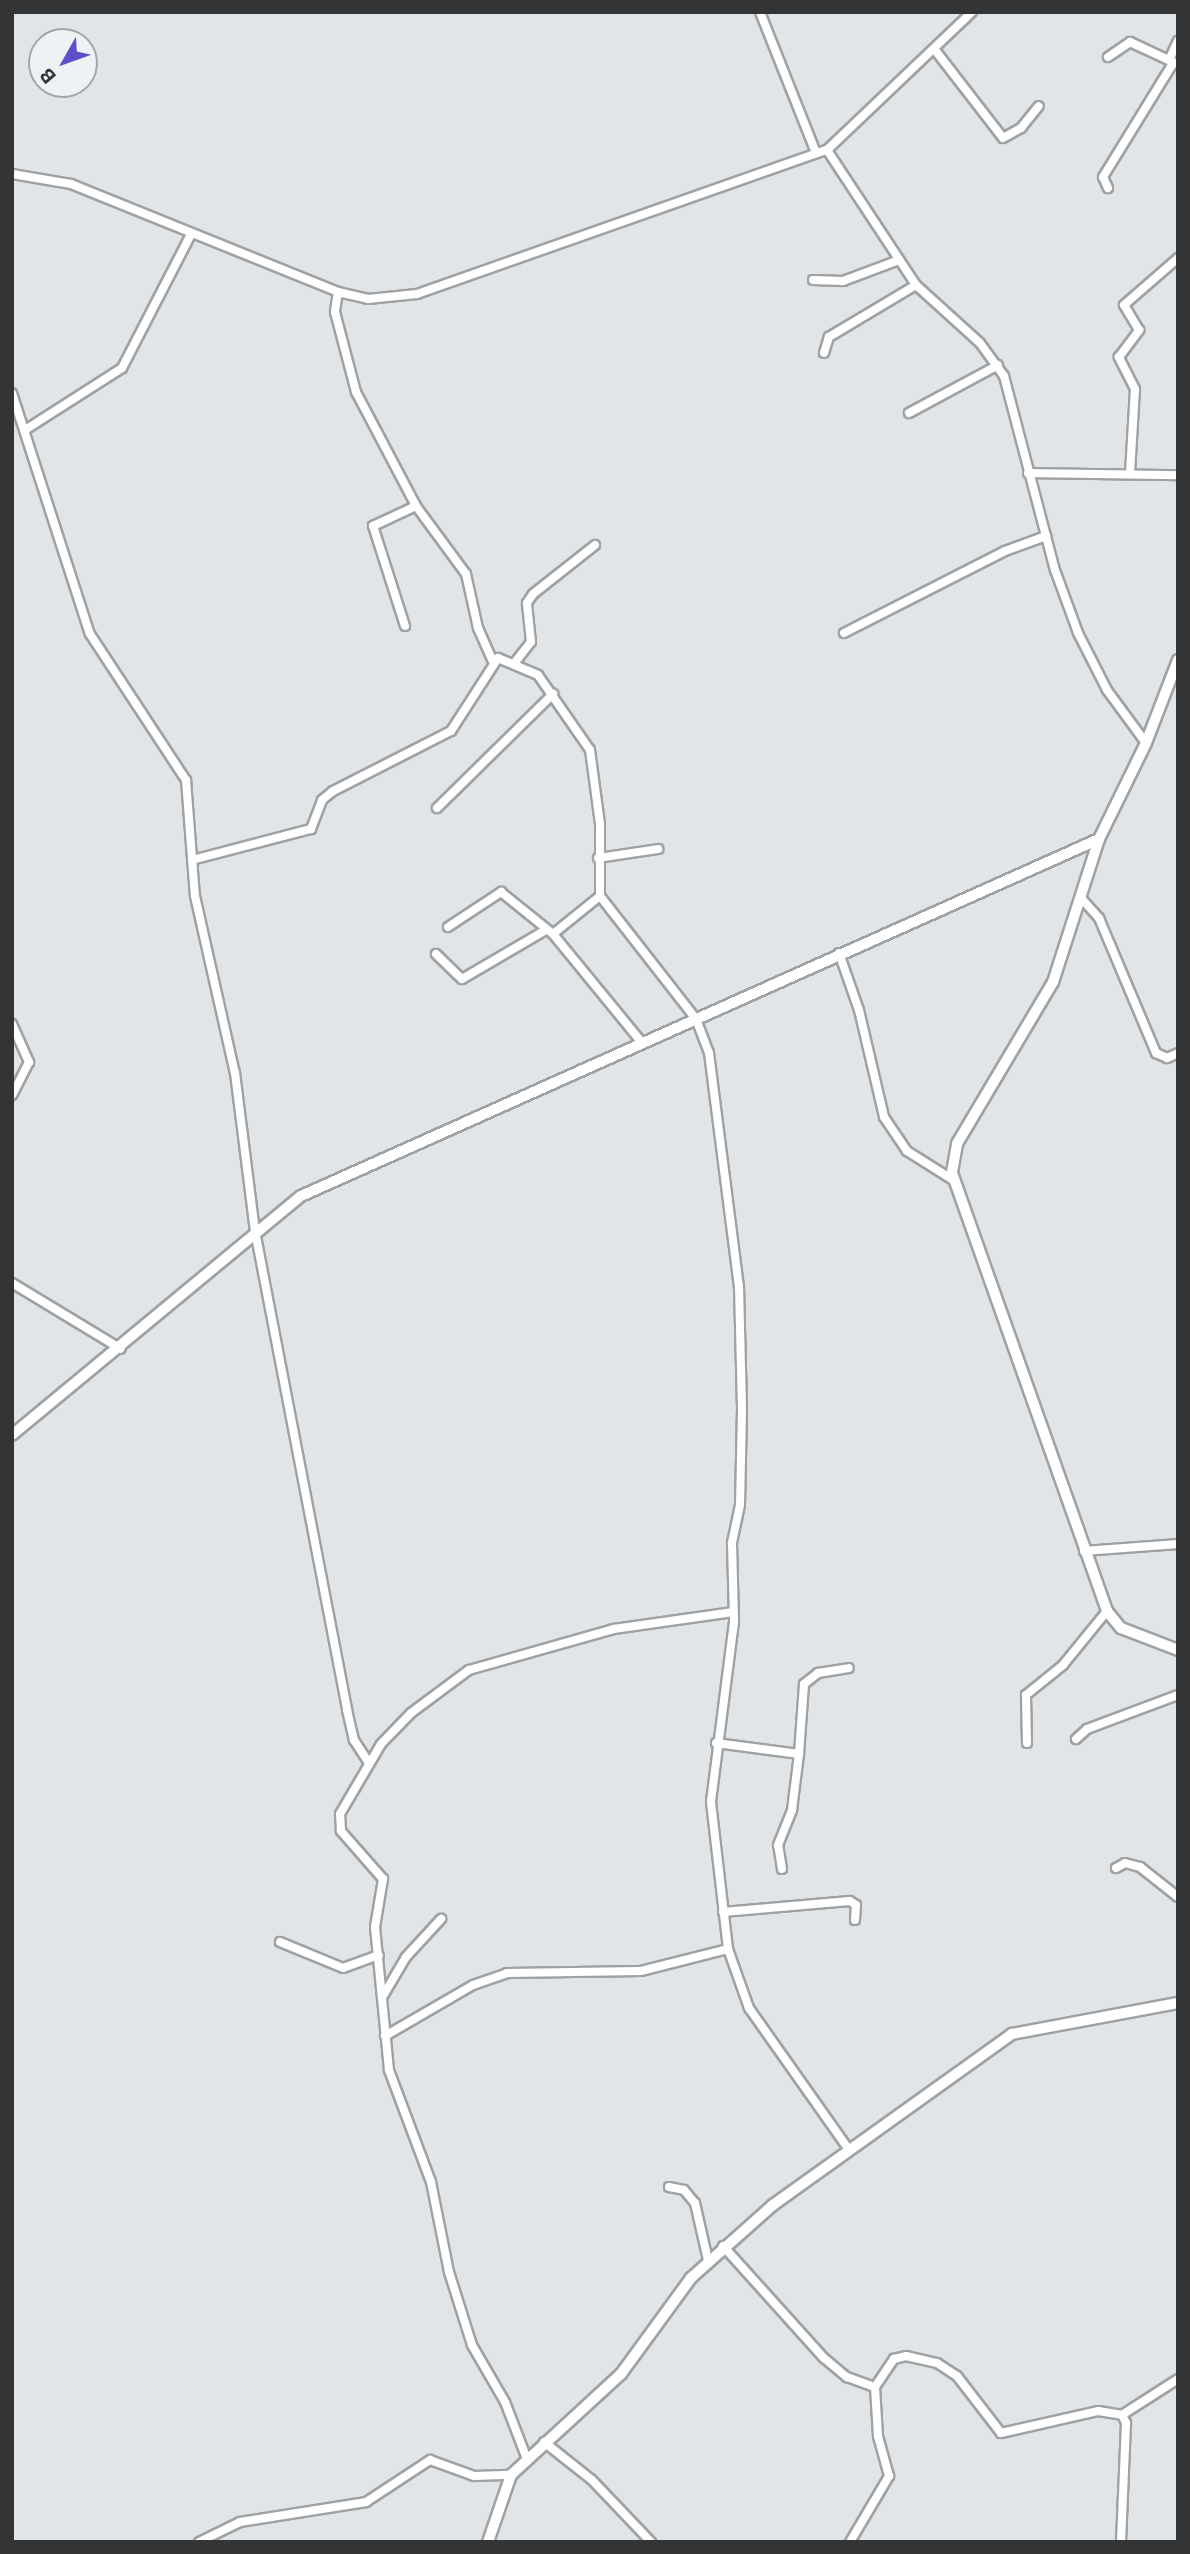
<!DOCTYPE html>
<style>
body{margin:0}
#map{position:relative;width:1190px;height:2554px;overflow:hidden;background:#e1e5e7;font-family:Inter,sans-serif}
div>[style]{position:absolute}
.roads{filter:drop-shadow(2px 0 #9fa2a4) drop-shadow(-2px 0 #9fa2a4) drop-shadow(0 2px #9fa2a4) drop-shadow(0 -2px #9fa2a4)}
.street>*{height:8px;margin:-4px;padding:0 4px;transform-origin:4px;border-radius:4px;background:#fff}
.secondary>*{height:10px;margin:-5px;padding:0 5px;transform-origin:5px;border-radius:5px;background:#fff}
span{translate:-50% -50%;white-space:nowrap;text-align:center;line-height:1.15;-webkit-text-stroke:5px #eff2f4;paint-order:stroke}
.frame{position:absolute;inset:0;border:14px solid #333435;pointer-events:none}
.north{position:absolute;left:28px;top:28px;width:70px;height:70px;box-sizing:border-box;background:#eff2f4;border:2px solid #a4a6a8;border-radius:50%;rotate:230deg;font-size:19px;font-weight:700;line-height:28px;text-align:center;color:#333435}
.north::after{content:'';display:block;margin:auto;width:24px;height:32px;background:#5d4fc8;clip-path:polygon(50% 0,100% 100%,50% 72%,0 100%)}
</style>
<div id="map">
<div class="roads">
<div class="street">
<i style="left:760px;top:12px;width:152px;rotate:68.3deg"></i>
<i style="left:935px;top:50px;width:111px;rotate:52.3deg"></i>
<i style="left:1003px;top:138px;width:21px;rotate:-29deg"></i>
<i style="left:1021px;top:128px;width:28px;rotate:-51deg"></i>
<i style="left:1108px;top:57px;width:27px;rotate:-34deg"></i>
<i style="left:1130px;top:42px;width:50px;rotate:25deg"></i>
<i style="left:1169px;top:60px;width:21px;rotate:-65deg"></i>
<i style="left:827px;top:150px;width:162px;rotate:56.6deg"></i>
<i style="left:916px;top:285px;width:86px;rotate:42.2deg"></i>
<i style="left:980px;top:343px;width:41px;rotate:54deg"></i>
<i style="left:1004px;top:376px;width:201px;rotate:75.3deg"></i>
<i style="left:1055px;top:570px;width:67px;rotate:69.9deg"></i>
<i style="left:1078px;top:633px;width:64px;rotate:63deg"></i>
<i style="left:1107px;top:690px;width:66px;rotate:53.7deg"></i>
<i style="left:12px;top:174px;width:60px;rotate:9.6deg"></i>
<i style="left:71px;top:184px;width:288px;rotate:22deg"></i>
<i style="left:338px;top:292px;width:31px;rotate:13deg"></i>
<i style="left:368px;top:299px;width:49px;rotate:-5.8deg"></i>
<i style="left:417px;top:294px;width:435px;rotate:-19.4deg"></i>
<i style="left:827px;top:150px;width:200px;rotate:-43.6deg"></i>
<i style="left:1108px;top:188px;width:12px;rotate:-114deg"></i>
<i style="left:1103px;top:177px;width:134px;rotate:-58.4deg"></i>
<i style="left:813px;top:280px;width:30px;rotate:2deg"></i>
<i style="left:843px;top:281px;width:60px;rotate:-20.6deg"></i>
<i style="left:338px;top:292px;width:20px;rotate:99deg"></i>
<i style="left:335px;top:312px;width:83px;rotate:75.3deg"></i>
<i style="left:356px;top:392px;width:129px;rotate:62.2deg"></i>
<i style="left:416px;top:506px;width:84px;rotate:53.7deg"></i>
<i style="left:466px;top:574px;width:55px;rotate:77.5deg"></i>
<i style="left:478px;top:628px;width:36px;rotate:66deg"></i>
<i style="left:824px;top:353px;width:17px;rotate:-73deg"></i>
<i style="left:829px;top:337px;width:101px;rotate:-30.9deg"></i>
<i style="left:12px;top:393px;width:253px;rotate:72.1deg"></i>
<i style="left:90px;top:634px;width:175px;rotate:56.7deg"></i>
<i style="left:186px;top:780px;width:116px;rotate:85.6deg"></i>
<i style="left:195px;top:896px;width:181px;rotate:77.3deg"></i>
<i style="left:235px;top:1073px;width:159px;rotate:82.8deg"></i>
<i style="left:255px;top:1231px;width:488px;rotate:79.1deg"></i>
<i style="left:347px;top:1710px;width:31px;rotate:77deg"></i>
<i style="left:354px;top:1740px;width:27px;rotate:57deg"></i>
<i style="left:909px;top:413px;width:101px;rotate:-28.3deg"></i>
<i style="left:25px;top:430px;width:115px;rotate:-32.6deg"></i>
<i style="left:122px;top:368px;width:148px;rotate:-62.7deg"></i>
<i style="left:1028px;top:473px;width:150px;rotate:0.8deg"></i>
<i style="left:1130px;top:473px;width:84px;rotate:-86.6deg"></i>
<i style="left:1135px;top:389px;width:36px;rotate:-117deg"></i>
<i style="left:1119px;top:357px;width:34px;rotate:-53deg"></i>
<i style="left:1139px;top:330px;width:29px;rotate:-121deg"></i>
<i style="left:1124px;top:305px;width:72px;rotate:-41deg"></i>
<i style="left:405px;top:626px;width:105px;rotate:-107.7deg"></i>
<i style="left:373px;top:526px;width:47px;rotate:-24.9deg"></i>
<i style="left:844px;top:633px;width:181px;rotate:-27deg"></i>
<i style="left:1005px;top:551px;width:44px;rotate:-20.1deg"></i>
<i style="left:516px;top:661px;width:24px;rotate:-52deg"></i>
<i style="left:531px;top:642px;width:39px;rotate:-96deg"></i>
<i style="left:527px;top:603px;width:11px;rotate:-56deg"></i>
<i style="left:533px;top:594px;width:79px;rotate:-38.3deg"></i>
<i style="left:437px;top:808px;width:163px;rotate:-44.5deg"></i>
<i style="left:598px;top:858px;width:61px;rotate:-8.5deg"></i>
<i style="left:192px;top:860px;width:123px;rotate:-14.6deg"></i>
<i style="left:311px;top:829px;width:31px;rotate:-69deg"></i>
<i style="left:322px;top:800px;width:14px;rotate:-39deg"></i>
<i style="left:333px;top:791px;width:132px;rotate:-27deg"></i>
<i style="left:451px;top:731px;width:87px;rotate:-57.2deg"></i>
<i style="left:498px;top:658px;width:43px;rotate:23deg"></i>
<i style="left:538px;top:675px;width:91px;rotate:55.3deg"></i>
<i style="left:590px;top:750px;width:75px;rotate:82.3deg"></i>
<i style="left:600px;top:824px;width:72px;rotate:90deg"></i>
<i style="left:600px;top:896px;width:156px;rotate:52deg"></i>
<i style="left:696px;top:1019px;width:36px;rotate:69deg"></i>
<i style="left:709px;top:1053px;width:235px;rotate:82.7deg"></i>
<i style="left:739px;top:1286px;width:124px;rotate:88.6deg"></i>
<i style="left:742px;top:1410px;width:95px;rotate:91.2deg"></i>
<i style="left:740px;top:1505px;width:39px;rotate:102deg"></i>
<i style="left:732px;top:1543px;width:79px;rotate:88.5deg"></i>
<i style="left:734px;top:1622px;width:181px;rotate:97.3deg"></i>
<i style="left:711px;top:1802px;width:148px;rotate:83.4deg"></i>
<i style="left:728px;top:1949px;width:63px;rotate:70.4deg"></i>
<i style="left:749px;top:2008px;width:174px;rotate:54.8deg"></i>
<i style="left:1081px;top:898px;width:27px;rotate:48deg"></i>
<i style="left:1099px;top:918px;width:147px;rotate:67.1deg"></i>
<i style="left:1156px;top:1053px;width:12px;rotate:24deg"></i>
<i style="left:1167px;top:1058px;width:12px;rotate:-24deg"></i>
<i style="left:448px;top:927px;width:64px;rotate:-33.4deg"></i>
<i style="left:501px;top:892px;width:67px;rotate:38.9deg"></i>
<i style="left:553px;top:934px;width:60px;rotate:-39deg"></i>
<i style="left:553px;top:934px;width:142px;rotate:50.7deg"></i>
<i style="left:839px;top:953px;width:60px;rotate:70.7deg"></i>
<i style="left:859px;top:1010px;width:110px;rotate:76.8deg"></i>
<i style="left:884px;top:1117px;width:41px;rotate:55.9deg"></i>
<i style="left:907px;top:1151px;width:54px;rotate:32.2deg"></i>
<i style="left:436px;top:954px;width:36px;rotate:44deg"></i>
<i style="left:462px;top:979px;width:95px;rotate:-30.3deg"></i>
<i style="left:12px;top:1024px;width:42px;rotate:65.9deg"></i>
<i style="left:29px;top:1062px;width:37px;rotate:117deg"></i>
<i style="left:12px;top:1283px;width:127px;rotate:31.2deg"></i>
<i style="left:1084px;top:1551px;width:94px;rotate:-4.3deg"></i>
<i style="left:1076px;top:1739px;width:15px;rotate:-42deg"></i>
<i style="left:1087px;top:1729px;width:97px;rotate:-20.5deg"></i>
<i style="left:716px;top:1743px;width:84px;rotate:7.5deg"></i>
<i style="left:799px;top:1754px;width:70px;rotate:-85.9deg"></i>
<i style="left:804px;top:1684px;width:18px;rotate:-38deg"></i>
<i style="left:818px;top:1673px;width:31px;rotate:-9deg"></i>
<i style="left:1027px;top:1743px;width:48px;rotate:-91.2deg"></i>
<i style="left:1026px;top:1695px;width:48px;rotate:-39deg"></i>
<i style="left:1063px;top:1665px;width:70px;rotate:-50.8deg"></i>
<i style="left:1116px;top:1868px;width:10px;rotate:-29deg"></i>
<i style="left:1125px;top:1863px;width:16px;rotate:15deg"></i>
<i style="left:1140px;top:1867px;width:48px;rotate:38.3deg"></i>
<i style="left:782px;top:1869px;width:24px;rotate:-99deg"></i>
<i style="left:778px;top:1845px;width:38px;rotate:-68deg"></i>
<i style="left:792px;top:1810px;width:56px;rotate:-82.9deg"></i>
<i style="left:723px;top:1912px;width:127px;rotate:-5deg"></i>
<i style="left:850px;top:1901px;width:7px;rotate:34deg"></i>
<i style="left:856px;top:1905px;width:15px;rotate:94deg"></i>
<i style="left:280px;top:1942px;width:68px;rotate:22.4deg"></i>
<i style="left:343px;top:1968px;width:38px;rotate:-20deg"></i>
<i style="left:383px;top:1996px;width:45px;rotate:-59.5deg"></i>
<i style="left:406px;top:1957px;width:52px;rotate:-47.4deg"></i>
<i style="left:385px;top:2036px;width:102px;rotate:-30.1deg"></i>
<i style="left:473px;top:1985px;width:36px;rotate:-19deg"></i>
<i style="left:507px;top:1973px;width:134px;rotate:-0.9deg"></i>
<i style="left:641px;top:1971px;width:90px;rotate:-14.2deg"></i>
<i style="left:669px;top:2187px;width:15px;rotate:11deg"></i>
<i style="left:684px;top:2190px;width:17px;rotate:50deg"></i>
<i style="left:695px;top:2203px;width:58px;rotate:77.2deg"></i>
<i style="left:723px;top:2246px;width:151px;rotate:48deg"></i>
<i style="left:824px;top:2358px;width:30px;rotate:40deg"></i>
<i style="left:847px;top:2377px;width:30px;rotate:20deg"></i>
<i style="left:1122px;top:2415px;width:67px;rotate:-32.7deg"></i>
<i style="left:544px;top:2442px;width:61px;rotate:38.4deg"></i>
<i style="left:592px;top:2480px;width:86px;rotate:46.4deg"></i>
<i style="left:527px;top:2459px;width:61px;rotate:-111.1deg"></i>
<i style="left:505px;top:2402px;width:66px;rotate:-120.1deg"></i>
<i style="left:472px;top:2345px;width:77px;rotate:-107.5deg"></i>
<i style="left:449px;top:2272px;width:92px;rotate:-101.3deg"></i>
<i style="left:431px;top:2182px;width:120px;rotate:-110.6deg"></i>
<i style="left:389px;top:2070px;width:144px;rotate:-95.6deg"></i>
<i style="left:375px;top:1927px;width:49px;rotate:-80.5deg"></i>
<i style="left:383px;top:1879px;width:64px;rotate:-131.2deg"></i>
<i style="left:341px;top:1831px;width:17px;rotate:-93deg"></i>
<i style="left:340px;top:1814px;width:81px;rotate:-59.6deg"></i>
<i style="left:381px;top:1744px;width:43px;rotate:-45.9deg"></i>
<i style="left:411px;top:1713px;width:72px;rotate:-36.6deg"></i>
<i style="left:469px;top:1670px;width:151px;rotate:-15.8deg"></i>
<i style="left:614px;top:1629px;width:120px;rotate:-8.1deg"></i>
<i style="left:199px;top:2542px;width:46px;rotate:-26deg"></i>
<i style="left:240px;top:2522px;width:128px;rotate:-9deg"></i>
<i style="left:366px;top:2502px;width:77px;rotate:-33.3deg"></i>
<i style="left:430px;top:2460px;width:47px;rotate:20deg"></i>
<i style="left:474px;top:2476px;width:37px;rotate:-2deg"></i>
<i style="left:850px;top:2542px;width:77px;rotate:-59.4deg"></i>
<i style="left:889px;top:2476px;width:41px;rotate:-105.4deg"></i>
<i style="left:878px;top:2436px;width:49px;rotate:-93.5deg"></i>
<i style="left:875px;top:2387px;width:34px;rotate:-56deg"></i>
<i style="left:894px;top:2359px;width:12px;rotate:-14deg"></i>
<i style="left:906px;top:2356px;width:32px;rotate:13deg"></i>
<i style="left:937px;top:2363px;width:24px;rotate:33deg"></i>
<i style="left:957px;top:2376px;width:72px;rotate:52.3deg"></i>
<i style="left:1001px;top:2433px;width:99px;rotate:-12.8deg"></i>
<i style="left:1098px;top:2411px;width:24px;rotate:9deg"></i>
<i style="left:1122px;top:2415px;width:9px;rotate:63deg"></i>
<i style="left:1126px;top:2423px;width:119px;rotate:92.4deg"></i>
</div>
<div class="secondary">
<i style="left:1178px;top:660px;width:89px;rotate:111.1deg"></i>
<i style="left:1146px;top:743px;width:107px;rotate:116.1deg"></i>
<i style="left:1099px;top:839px;width:150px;rotate:107.8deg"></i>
<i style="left:1053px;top:982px;width:188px;rotate:120.7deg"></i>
<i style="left:957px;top:1144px;width:29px;rotate:100deg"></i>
<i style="left:952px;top:1173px;width:465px;rotate:70.5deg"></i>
<i style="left:1107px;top:1611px;width:22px;rotate:51deg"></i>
<i style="left:1121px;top:1628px;width:61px;rotate:21.1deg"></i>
<i style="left:12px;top:1435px;width:375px;rotate:-39.6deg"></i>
<i style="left:301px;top:1196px;width:874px;rotate:-24.1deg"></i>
<i style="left:488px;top:2542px;width:71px;rotate:-71.1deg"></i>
<i style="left:511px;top:2475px;width:149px;rotate:-42.6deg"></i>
<i style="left:621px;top:2374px;width:119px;rotate:-53.9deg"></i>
<i style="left:691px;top:2278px;width:110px;rotate:-41.7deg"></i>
<i style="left:773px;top:2205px;width:294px;rotate:-35.6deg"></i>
<i style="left:1012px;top:2034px;width:169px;rotate:-10.6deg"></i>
</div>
</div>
<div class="frame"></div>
<div class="north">B</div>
</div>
